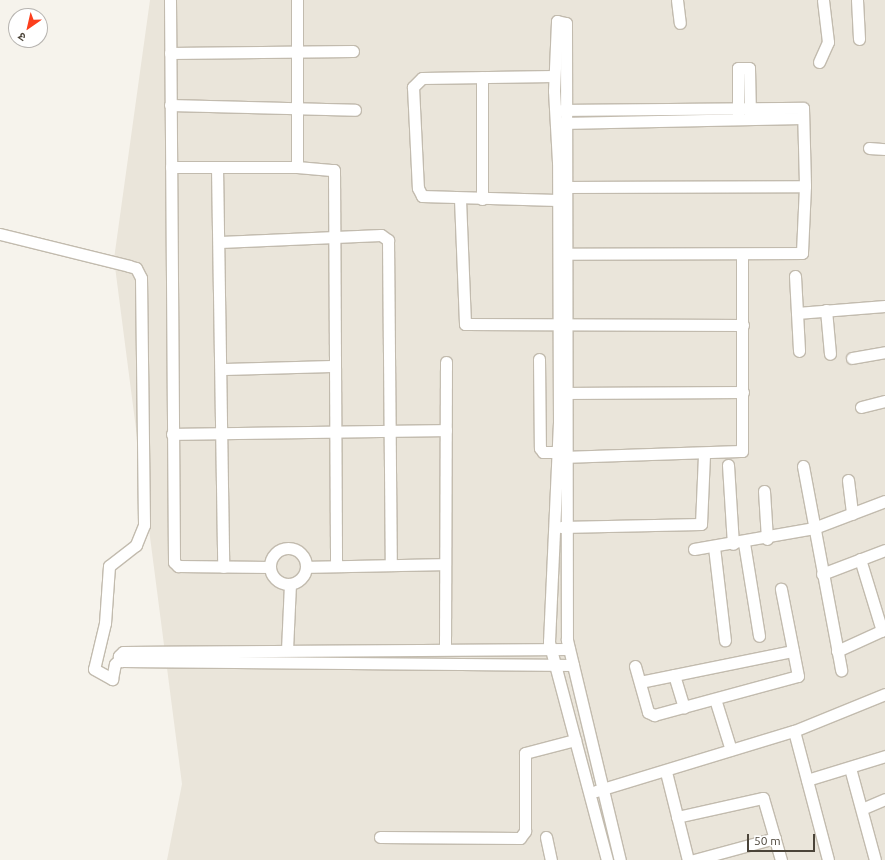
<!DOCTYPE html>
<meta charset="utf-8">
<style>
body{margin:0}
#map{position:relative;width:885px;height:860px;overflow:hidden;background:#f6f3ec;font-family:Ubuntu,"Noto Sans Devanagari",sans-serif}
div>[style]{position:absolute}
.residential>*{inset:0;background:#eae5da}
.roads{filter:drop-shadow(1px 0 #c2bbae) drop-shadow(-1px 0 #c2bbae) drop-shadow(0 1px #c2bbae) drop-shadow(0 -1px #c2bbae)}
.minor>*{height:11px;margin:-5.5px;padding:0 5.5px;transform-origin:5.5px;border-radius:5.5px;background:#fff}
.minor>.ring{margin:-5.5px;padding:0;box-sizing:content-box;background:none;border:11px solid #fff;border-radius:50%}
span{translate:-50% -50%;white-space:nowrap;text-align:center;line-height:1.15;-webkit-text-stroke:3.5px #fff;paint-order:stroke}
.north{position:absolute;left:8px;top:8px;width:40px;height:40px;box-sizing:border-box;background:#fff;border:1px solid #b7b4b0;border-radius:50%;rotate:214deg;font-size:11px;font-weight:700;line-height:16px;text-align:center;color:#4b4439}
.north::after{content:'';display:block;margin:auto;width:14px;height:18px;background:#fc3f1d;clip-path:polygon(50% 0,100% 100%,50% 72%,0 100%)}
.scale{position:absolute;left:747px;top:834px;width:68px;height:18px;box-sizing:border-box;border:2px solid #4b4439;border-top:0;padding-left:5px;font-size:12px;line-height:14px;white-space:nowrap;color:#4b4439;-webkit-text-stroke:3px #fff;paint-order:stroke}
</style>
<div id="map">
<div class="residential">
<i style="clip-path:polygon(150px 0,885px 0,885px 860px,167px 860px,182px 784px,114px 259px)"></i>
</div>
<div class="roads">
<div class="minor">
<i style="left:170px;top:0;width:562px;rotate:89.59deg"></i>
<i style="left:174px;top:562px;width:6px;rotate:45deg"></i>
<i style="left:178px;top:566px;width:92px;rotate:0.6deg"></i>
<i style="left:677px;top:0;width:23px;rotate:83deg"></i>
<i style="left:857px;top:0;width:39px;rotate:87deg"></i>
<i style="left:170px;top:53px;width:183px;rotate:-0.6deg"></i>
<i style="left:819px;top:62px;width:22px;rotate:-66deg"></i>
<i style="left:828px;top:42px;width:42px;rotate:-96.8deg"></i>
<i style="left:554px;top:76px;width:132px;rotate:179.1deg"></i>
<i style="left:422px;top:78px;width:13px;rotate:135deg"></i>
<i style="left:413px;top:87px;width:101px;rotate:87.2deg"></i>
<i style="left:418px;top:188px;width:9px;rotate:63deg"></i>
<i style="left:422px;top:196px;width:135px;rotate:1.7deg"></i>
<i style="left:170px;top:105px;width:185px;rotate:1.5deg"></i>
<i style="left:562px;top:110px;width:241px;rotate:-0.5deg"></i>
<i style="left:803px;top:108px;width:78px;rotate:88.5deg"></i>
<i style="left:805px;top:186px;width:67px;rotate:92.6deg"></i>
<i style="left:802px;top:253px;width:240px;rotate:179.8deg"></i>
<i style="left:738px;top:115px;width:47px;rotate:-90deg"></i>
<i style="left:738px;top:68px;width:11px"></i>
<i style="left:749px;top:68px;width:46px;rotate:88.8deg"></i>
<i style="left:562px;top:123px;width:241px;rotate:-1.2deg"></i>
<i style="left:869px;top:148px;width:16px;rotate:4deg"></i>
<i style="left:171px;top:167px;width:126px"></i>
<i style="left:297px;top:167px;width:37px;rotate:5deg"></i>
<i style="left:334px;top:170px;width:396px;rotate:89.7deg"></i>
<i style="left:217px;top:167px;width:400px;rotate:89.1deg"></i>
<i style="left:297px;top:167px;width:167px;rotate:-90deg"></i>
<i style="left:561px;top:187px;width:244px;rotate:-0.2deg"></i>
<i style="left:460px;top:199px;width:125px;rotate:87.7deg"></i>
<i style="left:465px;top:324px;width:278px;rotate:0.2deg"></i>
<i style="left:482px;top:199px;width:122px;rotate:-90deg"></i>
<i style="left:0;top:234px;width:133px;rotate:13.9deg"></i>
<i style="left:129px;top:266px;width:7px;rotate:16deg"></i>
<i style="left:136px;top:268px;width:11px;rotate:63deg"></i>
<i style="left:141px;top:278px;width:247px;rotate:89.3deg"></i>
<i style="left:144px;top:525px;width:22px;rotate:112deg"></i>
<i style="left:136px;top:545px;width:34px;rotate:142deg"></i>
<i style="left:109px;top:566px;width:57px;rotate:94deg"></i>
<i style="left:105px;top:623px;width:47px;rotate:103.4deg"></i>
<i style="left:94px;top:669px;width:21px;rotate:29deg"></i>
<i style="left:112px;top:679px;width:15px;rotate:-79deg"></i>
<i style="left:115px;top:664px;width:7px;rotate:-45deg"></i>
<i style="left:220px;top:242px;width:161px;rotate:-2.5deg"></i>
<i style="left:381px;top:235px;width:9px;rotate:36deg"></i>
<i style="left:388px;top:240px;width:324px;rotate:89.5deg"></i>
<i style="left:795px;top:276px;width:75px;rotate:86.9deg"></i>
<i style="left:826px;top:310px;width:44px;rotate:84.8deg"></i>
<i style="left:797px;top:313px;width:88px;rotate:-4.5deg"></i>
<i style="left:852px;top:358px;width:34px;rotate:-10deg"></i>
<i style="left:539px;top:359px;width:89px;rotate:89.4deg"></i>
<i style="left:540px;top:448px;width:5px;rotate:53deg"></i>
<i style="left:543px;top:452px;width:15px"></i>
<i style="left:221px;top:369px;width:114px;rotate:-1.5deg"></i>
<i style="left:560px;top:393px;width:183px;rotate:-0.3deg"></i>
<i style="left:861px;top:407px;width:25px;rotate:-14deg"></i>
<i style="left:172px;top:434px;width:274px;rotate:-0.8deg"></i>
<i style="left:560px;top:457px;width:182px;rotate:-1.9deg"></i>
<i style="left:742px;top:451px;width:197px;rotate:-90deg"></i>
<i style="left:728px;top:465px;width:79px;rotate:86.4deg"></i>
<i style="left:803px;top:466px;width:208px;rotate:79.4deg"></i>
<i style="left:848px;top:480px;width:34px;rotate:83deg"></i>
<i style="left:764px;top:491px;width:48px;rotate:86.4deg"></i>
<i style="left:561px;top:527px;width:140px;rotate:-1.2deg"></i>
<i style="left:701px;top:524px;width:70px;rotate:-87.5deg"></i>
<i style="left:744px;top:543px;width:94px;rotate:80.8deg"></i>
<i style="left:714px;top:547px;width:94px;rotate:83.3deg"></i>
<i class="ring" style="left:270px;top:548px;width:25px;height:25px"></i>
<i style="left:694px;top:549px;width:122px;rotate:-9.9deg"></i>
<i style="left:814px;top:528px;width:76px;rotate:-20.8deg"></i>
<i style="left:860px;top:559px;width:75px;rotate:73deg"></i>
<i style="left:306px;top:567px;width:139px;rotate:-1.2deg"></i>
<i style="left:822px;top:574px;width:67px;rotate:-20.9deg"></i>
<i style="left:445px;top:648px;width:286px;rotate:-89.8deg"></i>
<i style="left:569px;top:649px;width:446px;rotate:179.6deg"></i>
<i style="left:123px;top:652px;width:6px;rotate:135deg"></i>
<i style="left:119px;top:656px;width:6px;rotate:59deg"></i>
<i style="left:122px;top:661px;width:451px;rotate:0.5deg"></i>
<i style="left:287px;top:650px;width:66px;rotate:-87.4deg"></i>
<i style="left:837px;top:651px;width:53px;rotate:-24.6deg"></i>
<i style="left:635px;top:666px;width:48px;rotate:74.2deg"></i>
<i style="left:648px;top:712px;width:7px;rotate:27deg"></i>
<i style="left:654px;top:715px;width:149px;rotate:-15.2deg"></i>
<i style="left:798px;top:676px;width:89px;rotate:-101.1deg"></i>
<i style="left:674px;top:675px;width:34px;rotate:73deg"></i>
<i style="left:640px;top:682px;width:156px;rotate:-11.5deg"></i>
<i style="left:715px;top:699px;width:53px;rotate:72.6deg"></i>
<i style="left:794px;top:731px;width:133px;rotate:75.2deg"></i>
<i style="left:850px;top:768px;width:95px;rotate:74.8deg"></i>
<i style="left:666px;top:772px;width:91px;rotate:76deg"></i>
<i style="left:807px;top:780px;width:82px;rotate:-17.1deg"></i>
<i style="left:596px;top:791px;width:207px;rotate:-16.9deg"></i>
<i style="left:794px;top:731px;width:98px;rotate:-22.1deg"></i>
<i style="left:864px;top:808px;width:23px;rotate:-23deg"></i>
<i style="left:677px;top:817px;width:88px;rotate:-12.5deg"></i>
<i style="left:763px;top:798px;width:65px;rotate:73.8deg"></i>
<i style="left:380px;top:837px;width:140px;rotate:0.4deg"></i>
<i style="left:520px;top:838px;width:9px;rotate:-54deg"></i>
<i style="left:525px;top:831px;width:78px;rotate:-90deg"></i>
<i style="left:525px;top:753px;width:52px;rotate:-14.6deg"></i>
<i style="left:546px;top:837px;width:24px;rotate:78deg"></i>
<i style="left:607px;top:860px;width:226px;rotate:-104.9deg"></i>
<i style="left:549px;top:642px;width:219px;rotate:-87.4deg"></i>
<i style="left:559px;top:423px;width:261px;rotate:-90.2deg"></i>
<i style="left:558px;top:162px;width:71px;rotate:-93.2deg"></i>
<i style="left:554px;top:91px;width:70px;rotate:-87.5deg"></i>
<i style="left:557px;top:21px;width:9px;rotate:13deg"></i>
<i style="left:566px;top:23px;width:617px;rotate:89.91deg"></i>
<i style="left:567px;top:640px;width:226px;rotate:76.5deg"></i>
<i style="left:694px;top:860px;width:84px;rotate:-15.2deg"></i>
</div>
</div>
<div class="north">उ</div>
<div class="scale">50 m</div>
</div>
